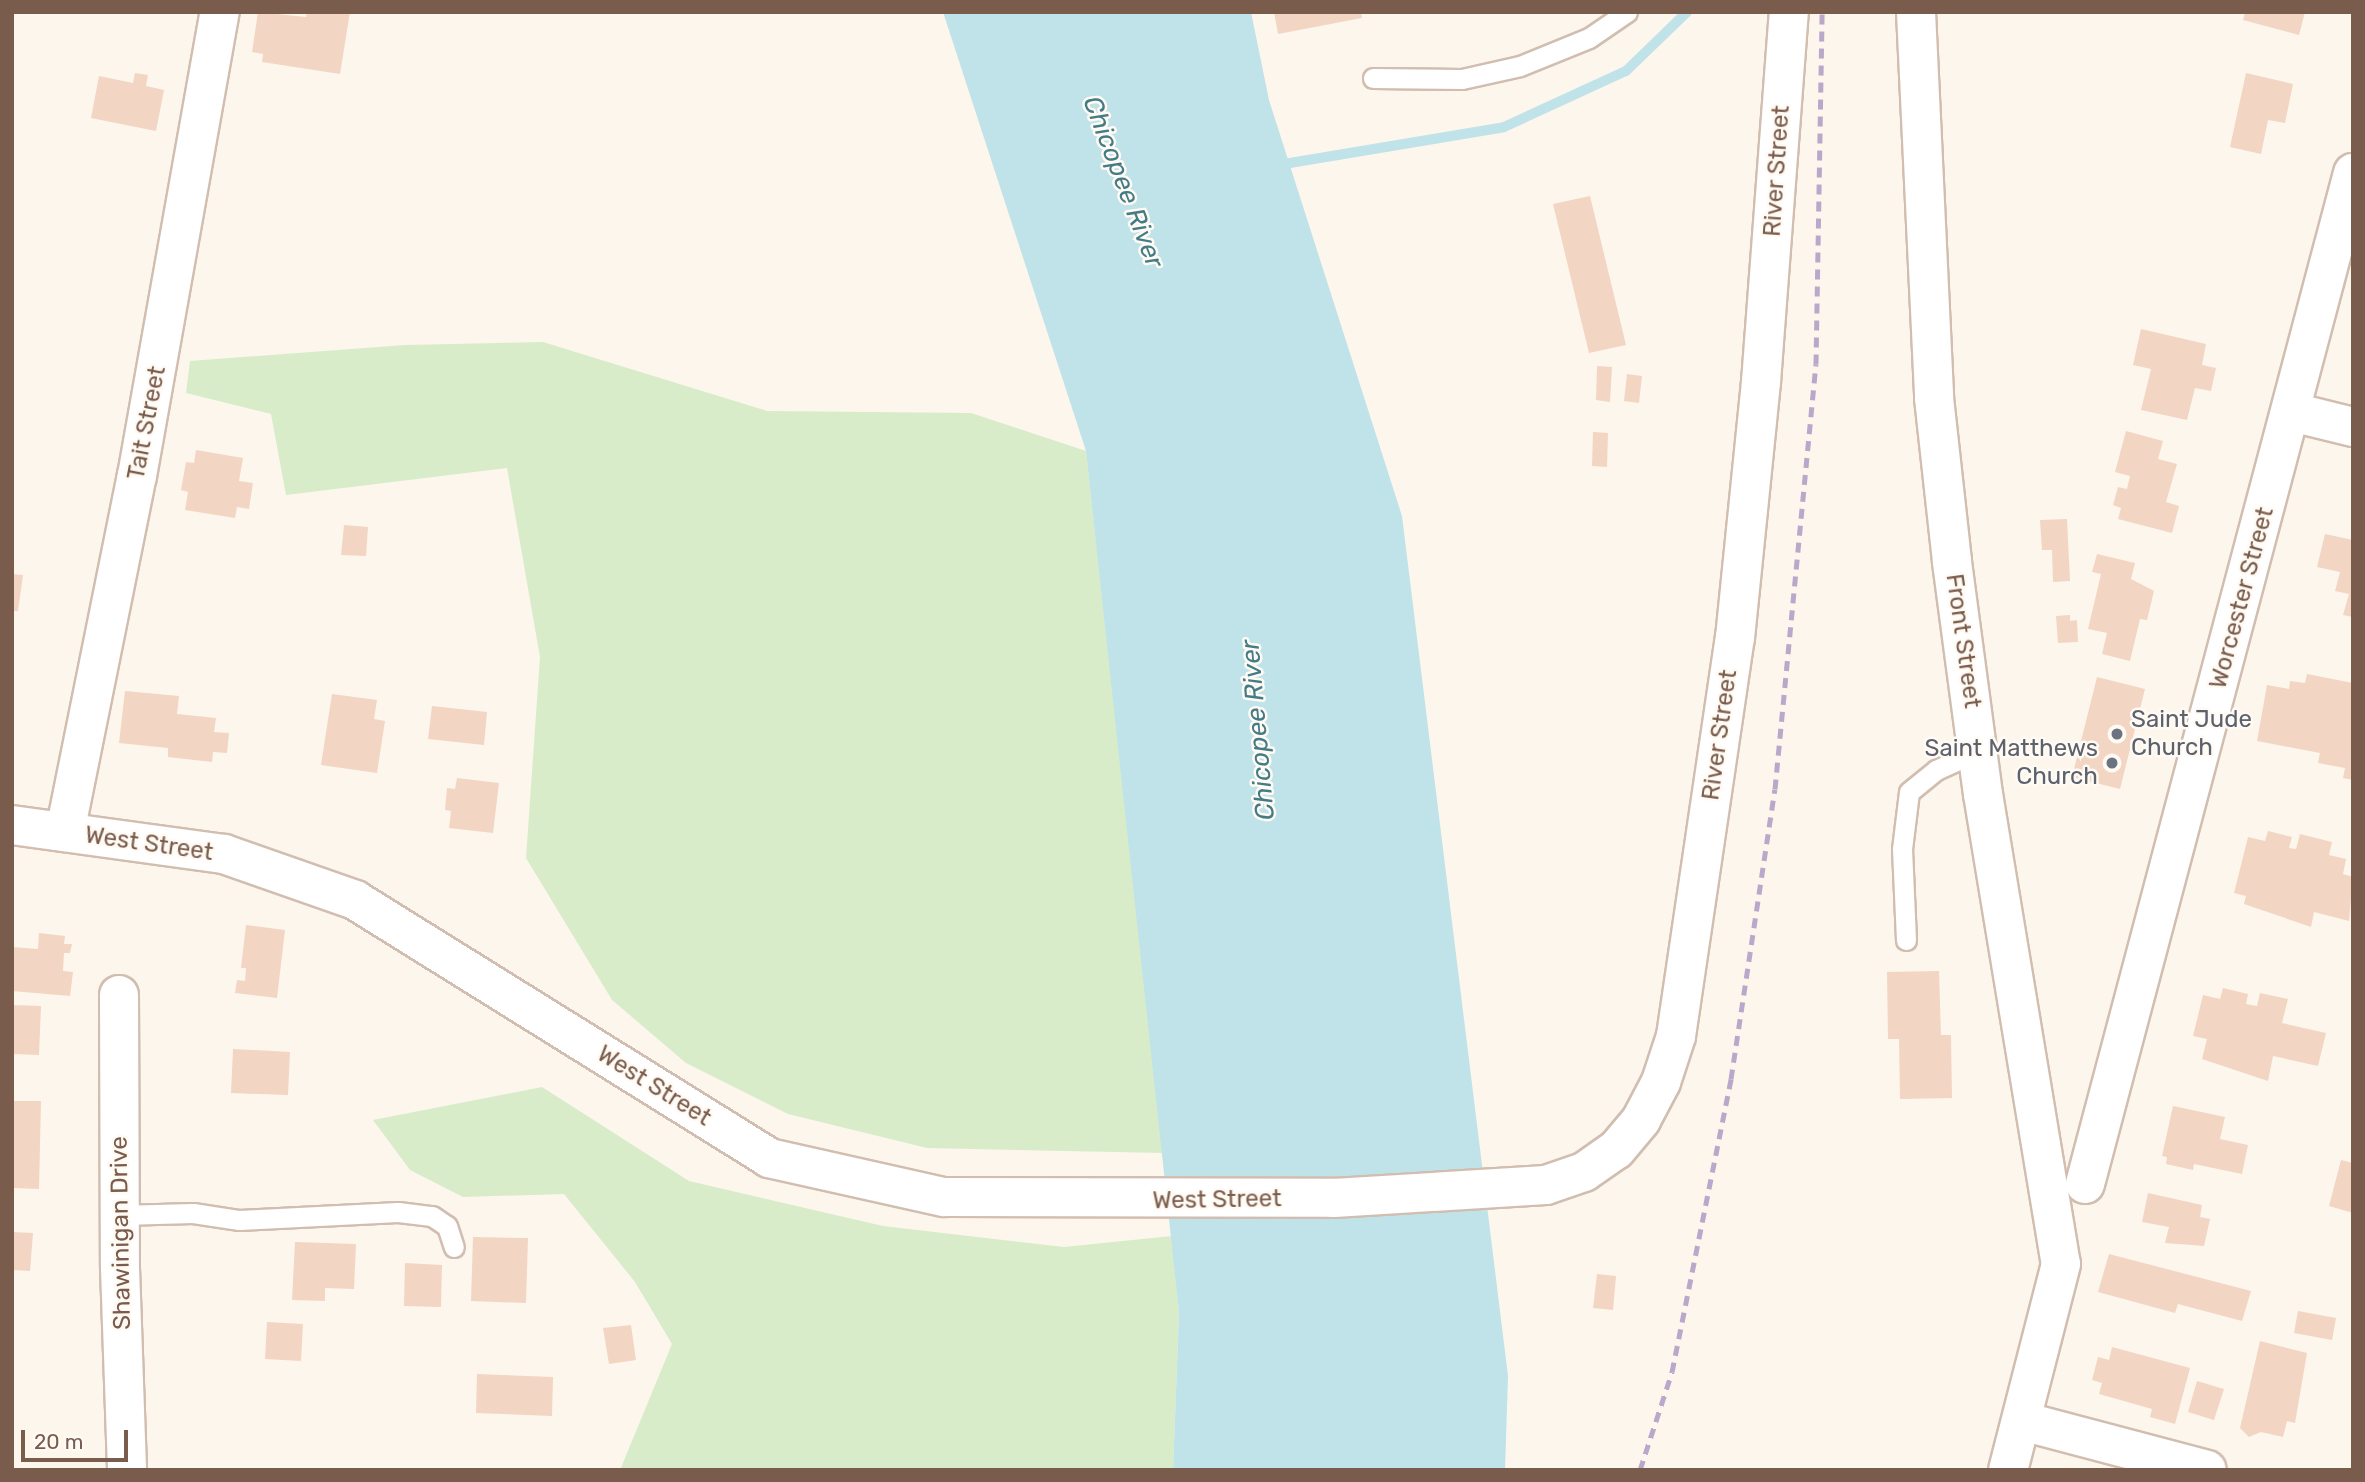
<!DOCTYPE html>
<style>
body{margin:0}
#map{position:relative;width:2365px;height:1482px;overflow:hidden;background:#fdf6ec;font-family:Rubik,sans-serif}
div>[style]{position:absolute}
.green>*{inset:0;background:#d8ecc9}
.water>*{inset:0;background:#bfe3e8}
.stream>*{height:10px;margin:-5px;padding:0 5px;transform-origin:5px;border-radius:5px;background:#bfe3e8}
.building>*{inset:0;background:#f3d5c3}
.roads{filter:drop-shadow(2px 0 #d1beb0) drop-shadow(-2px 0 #d1beb0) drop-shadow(0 2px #d1beb0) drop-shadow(0 -2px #d1beb0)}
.service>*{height:19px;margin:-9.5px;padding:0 9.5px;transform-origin:9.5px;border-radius:9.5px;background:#fff}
.minor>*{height:38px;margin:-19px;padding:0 19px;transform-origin:19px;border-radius:19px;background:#fff}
.tertiary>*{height:38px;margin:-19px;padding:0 19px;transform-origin:19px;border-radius:19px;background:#fff}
.secondary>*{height:38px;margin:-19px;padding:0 19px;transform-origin:19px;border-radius:19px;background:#fff}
.rail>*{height:5px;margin-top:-2.5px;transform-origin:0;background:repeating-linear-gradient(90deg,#b9a8c9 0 10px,transparent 0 17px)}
.dots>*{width:19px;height:19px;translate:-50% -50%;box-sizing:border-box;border:4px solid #fffaf3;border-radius:50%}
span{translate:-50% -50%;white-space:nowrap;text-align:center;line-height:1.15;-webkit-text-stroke:5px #fffaf3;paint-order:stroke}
.street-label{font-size:24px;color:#7a5c4d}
.worship-label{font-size:24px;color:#5b616d}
.left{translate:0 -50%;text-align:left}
.right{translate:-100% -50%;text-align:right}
.water-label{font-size:26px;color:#437c86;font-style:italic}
.frame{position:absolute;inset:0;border:14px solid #7a5c4d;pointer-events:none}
.scale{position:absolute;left:21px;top:1430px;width:107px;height:32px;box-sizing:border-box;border:4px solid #7a5c4d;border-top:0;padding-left:9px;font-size:21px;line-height:24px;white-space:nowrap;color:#7a5c4d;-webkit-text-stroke:5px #fffaf3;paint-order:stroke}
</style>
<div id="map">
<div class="green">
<i style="clip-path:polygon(543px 342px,767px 411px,971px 413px,1086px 451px,1164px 1153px,927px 1148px,788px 1114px,686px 1063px,612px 1000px,526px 858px,540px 657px,507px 468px,286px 495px,271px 414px,186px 393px,190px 361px,405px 345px)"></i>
<i style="clip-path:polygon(542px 1087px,689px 1181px,883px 1226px,1064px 1247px,1172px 1236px,1179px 1312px,1173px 1470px,620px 1470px,672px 1344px,635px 1282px,564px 1194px,463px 1197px,410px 1170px,373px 1120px)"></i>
</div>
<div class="water">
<i style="clip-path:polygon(943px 12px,1251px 12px,1269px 100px,1402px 516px,1508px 1376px,1505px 1470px,1173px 1470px,1179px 1312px,1086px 451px)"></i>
</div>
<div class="stream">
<i style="left:1278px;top:165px;width:229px;rotate:-9.5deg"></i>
<i style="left:1504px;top:127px;width:134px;rotate:-24.7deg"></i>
<i style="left:1626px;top:71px;width:85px;rotate:-44deg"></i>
</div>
<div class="building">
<i style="clip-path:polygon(258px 12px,306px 17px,307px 12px,350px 12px,340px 74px,262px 62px,263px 54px,252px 52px)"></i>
<i style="clip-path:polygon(1274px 12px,1361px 12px,1362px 18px,1278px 34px)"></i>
<i style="clip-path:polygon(2245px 12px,2305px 12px,2299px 35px,2243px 20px)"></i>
<i style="clip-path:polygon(135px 73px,148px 75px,146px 86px,164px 90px,156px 131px,91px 118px,99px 76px,133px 83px)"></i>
<i style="clip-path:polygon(2246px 73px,2293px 84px,2285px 123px,2268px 120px,2261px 154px,2230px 147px)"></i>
<i style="clip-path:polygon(1590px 196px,1626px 345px,1589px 353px,1553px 204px)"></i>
<i style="clip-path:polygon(2141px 329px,2206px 344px,2202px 365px,2216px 368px,2211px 391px,2195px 388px,2187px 420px,2141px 410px,2151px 369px,2133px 365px)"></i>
<i style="clip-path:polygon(1597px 366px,1612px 367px,1610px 402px,1596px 400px)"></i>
<i style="clip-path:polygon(1627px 374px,1642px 376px,1639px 403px,1624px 401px)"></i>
<i style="clip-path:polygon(2126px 431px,2163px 441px,2158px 459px,2177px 464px,2166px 502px,2179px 506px,2172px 533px,2118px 519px,2121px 508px,2113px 505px,2118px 487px,2127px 489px,2130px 476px,2115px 472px)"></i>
<i style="clip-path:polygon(1593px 432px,1608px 433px,1607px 467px,1592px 466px)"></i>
<i style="clip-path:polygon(196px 450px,243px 458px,239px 481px,253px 483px,249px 509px,237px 507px,235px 518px,185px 510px,188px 492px,181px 490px,186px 462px,194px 463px)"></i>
<i style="clip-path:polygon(2067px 519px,2070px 581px,2053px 582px,2052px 550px,2042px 550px,2040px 520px)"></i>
<i style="clip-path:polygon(344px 525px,368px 527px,366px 556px,341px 555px)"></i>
<i style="clip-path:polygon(2325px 534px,2353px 540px,2353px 617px,2343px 615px,2349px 594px,2335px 591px,2340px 572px,2317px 567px)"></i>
<i style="clip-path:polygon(2097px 554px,2135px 563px,2131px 579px,2154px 591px,2147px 620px,2140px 619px,2130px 661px,2102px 654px,2107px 633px,2088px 629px,2101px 574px,2092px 572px)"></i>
<i style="clip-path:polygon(12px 574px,23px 575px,18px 611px,12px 611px)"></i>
<i style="clip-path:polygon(2070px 615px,2070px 621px,2077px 620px,2078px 642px,2058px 643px,2056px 616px)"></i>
<i style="clip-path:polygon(2307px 674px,2353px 683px,2353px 780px,2343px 778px,2345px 768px,2318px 763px,2320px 753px,2257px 741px,2267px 685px,2289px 689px,2290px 681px,2305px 683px)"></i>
<i style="clip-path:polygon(2097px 677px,2145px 689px,2120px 789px,2072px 777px)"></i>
<i style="clip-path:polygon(125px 691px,179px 696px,177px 714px,216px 718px,214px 732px,229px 733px,227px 753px,213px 752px,212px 762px,168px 757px,168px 748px,119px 743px)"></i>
<i style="clip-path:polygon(332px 694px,377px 700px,374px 719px,385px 721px,377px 773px,321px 765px)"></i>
<i style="clip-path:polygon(432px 706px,487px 712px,484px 745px,428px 739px)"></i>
<i style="clip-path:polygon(457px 778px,499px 783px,493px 833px,449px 828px,451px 811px,445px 810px,447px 788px,455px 789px)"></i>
<i style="clip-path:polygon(2268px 831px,2292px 837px,2289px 848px,2296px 849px,2300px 834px,2332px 842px,2329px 855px,2346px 859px,2343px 874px,2353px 877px,2349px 921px,2314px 912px,2311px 927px,2244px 904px,2246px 896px,2234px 893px,2248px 837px,2265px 841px)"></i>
<i style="clip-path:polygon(246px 925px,285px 930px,277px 998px,235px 993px,237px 980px,245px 981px,246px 968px,241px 968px)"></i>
<i style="clip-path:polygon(39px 933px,65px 936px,64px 944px,72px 944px,70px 953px,64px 953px,63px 971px,73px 972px,70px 996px,12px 991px,12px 947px,38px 949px)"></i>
<i style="clip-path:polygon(1939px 971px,1941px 1035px,1951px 1035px,1952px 1098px,1900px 1099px,1899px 1039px,1888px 1039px,1887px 972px)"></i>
<i style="clip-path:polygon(2223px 988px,2248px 994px,2246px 1004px,2257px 1006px,2260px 993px,2288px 999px,2282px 1023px,2326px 1033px,2318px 1066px,2273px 1056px,2268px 1081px,2202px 1059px,2207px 1039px,2193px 1036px,2203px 995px,2220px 999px)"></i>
<i style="clip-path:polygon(12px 1005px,41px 1006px,39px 1055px,12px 1054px)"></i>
<i style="clip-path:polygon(233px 1049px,290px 1052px,288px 1095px,231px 1093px)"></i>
<i style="clip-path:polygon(12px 1101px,41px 1101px,39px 1189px,12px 1188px)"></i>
<i style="clip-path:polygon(2173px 1106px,2225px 1117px,2220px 1139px,2248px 1145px,2242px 1174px,2194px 1164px,2193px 1170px,2166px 1164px,2167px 1157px,2162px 1156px)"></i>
<i style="clip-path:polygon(2341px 1160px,2353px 1163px,2353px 1213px,2329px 1206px)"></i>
<i style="clip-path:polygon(2148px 1193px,2202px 1205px,2200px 1217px,2210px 1219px,2204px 1246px,2165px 1243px,2169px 1227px,2142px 1222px)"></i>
<i style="clip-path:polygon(12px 1232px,33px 1233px,30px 1271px,12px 1270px)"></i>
<i style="clip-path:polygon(473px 1237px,528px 1238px,526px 1303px,471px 1301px)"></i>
<i style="clip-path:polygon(295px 1242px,356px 1244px,354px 1289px,325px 1288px,325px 1301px,292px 1300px)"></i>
<i style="clip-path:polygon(2109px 1254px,2251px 1291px,2242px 1321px,2178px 1304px,2175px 1313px,2098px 1292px)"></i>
<i style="clip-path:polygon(405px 1263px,442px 1265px,441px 1307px,404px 1306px)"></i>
<i style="clip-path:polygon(1597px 1274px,1616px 1276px,1613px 1310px,1593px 1308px)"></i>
<i style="clip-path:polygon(2298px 1311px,2336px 1318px,2332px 1340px,2294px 1333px)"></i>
<i style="clip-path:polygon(267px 1322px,303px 1324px,301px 1361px,265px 1359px)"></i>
<i style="clip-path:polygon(631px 1325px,636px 1360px,609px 1364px,603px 1328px)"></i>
<i style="clip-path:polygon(2260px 1341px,2307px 1353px,2295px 1423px,2287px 1421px,2283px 1437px,2261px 1432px,2249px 1437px,2240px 1428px)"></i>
<i style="clip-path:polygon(2112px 1347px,2190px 1368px,2175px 1424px,2150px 1417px,2152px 1409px,2099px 1394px,2102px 1383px,2092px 1380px,2098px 1357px,2109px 1360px)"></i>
<i style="clip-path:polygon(477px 1374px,553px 1377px,552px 1416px,476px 1413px)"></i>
<i style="clip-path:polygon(2197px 1381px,2224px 1389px,2214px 1420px,2188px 1412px)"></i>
</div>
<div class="roads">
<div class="service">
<i style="left:1373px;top:78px;width:89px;rotate:0.6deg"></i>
<i style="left:1462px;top:79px;width:59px;rotate:-12.6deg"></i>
<i style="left:1520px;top:66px;width:74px;rotate:-22.1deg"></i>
<i style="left:1589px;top:38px;width:46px;rotate:-34.4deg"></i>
<i style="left:1906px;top:940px;width:91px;rotate:-92.5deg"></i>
<i style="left:1902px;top:849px;width:57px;rotate:-83deg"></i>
<i style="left:1909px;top:792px;width:35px;rotate:-39deg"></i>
<i style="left:1936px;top:770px;width:46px;rotate:-24.3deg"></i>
<i style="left:120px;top:1215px;width:73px;rotate:-1.6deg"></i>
<i style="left:193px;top:1213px;width:47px;rotate:8.7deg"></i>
<i style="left:239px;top:1220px;width:159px;rotate:-2.9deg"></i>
<i style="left:398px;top:1212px;width:34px;rotate:7deg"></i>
<i style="left:432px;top:1216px;width:18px;rotate:34deg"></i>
<i style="left:447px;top:1226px;width:22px;rotate:72deg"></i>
</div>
<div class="minor">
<i style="left:2292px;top:412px;width:63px;rotate:13.8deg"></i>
<i style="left:65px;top:832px;width:363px;rotate:-78.6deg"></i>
<i style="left:137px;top:476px;width:471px;rotate:-79.9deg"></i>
</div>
<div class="tertiary">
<i style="left:2085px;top:1184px;width:1046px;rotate:-75.15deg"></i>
</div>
<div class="secondary">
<i style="left:1916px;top:12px;width:386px;rotate:87.3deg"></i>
<i style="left:1934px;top:398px;width:165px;rotate:83.7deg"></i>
<i style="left:1952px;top:562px;width:234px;rotate:82.4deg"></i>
<i style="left:1983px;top:794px;width:476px;rotate:80.6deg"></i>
<i style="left:2061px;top:1264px;width:213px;rotate:104.4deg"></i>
<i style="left:12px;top:825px;width:214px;rotate:7.8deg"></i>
<i style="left:224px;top:854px;width:139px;rotate:19.3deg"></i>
<i style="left:355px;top:900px;width:488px;rotate:31.9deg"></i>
<i style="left:769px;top:1158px;width:179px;rotate:12.6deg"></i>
<i style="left:944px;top:1197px;width:390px;rotate:0.1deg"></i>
<i style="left:1334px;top:1198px;width:212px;rotate:-3.5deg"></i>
<i style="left:1546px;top:1185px;width:40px;rotate:-18.9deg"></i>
<i style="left:1584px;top:1172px;width:39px;rotate:-35deg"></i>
<i style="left:1616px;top:1150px;width:39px;rotate:-50deg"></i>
<i style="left:1641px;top:1120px;width:43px;rotate:-62.2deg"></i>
<i style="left:1661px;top:1082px;width:48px;rotate:-71.9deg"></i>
<i style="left:1676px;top:1036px;width:402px;rotate:-81.6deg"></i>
<i style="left:1735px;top:638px;width:257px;rotate:-84.2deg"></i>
<i style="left:1761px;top:382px;width:371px;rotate:-85.7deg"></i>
<i style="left:119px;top:995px;width:273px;rotate:89.8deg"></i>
<i style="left:120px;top:1268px;width:202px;rotate:88deg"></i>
<i style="left:2022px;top:1421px;width:191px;rotate:14.8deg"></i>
</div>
</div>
<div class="rail">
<i style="left:1640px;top:1470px;width:103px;rotate:-71.9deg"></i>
<i style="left:1672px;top:1372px;width:299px;rotate:-78.6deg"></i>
<i style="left:1731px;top:1079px;width:293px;rotate:-81.4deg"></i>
<i style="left:1775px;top:789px;width:427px;rotate:-84.5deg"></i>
<i style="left:1816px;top:364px;width:352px;rotate:-89deg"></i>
</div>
<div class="dots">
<i style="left:2117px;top:734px;background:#6b7280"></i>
<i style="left:2112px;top:763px;background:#6b7280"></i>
</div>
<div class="street-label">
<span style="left:1777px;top:171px;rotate:-86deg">River Street</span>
<span style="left:147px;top:423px;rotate:-79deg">Tait Street</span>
<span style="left:2242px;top:598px;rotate:-75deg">Worcester Street</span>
<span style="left:1963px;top:641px;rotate:82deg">Front Street</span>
<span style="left:1720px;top:735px;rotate:-82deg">River Street</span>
<span style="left:149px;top:844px;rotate:8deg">West Street</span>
<span style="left:654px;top:1086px;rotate:32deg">West Street</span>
<span style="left:1217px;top:1200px;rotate:-1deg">West Street</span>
<span style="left:121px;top:1233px;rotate:-91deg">Shawinigan Drive</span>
</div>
<div class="worship-label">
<span class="left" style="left:2131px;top:734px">Saint Jude<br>Church</span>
<span class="right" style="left:2098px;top:763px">Saint Matthews<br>Church</span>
</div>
<div class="water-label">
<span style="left:1123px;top:182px;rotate:69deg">Chicopee River</span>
<span style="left:1258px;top:730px;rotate:-95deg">Chicopee River</span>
</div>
<div class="frame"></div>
<div class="scale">20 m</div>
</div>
